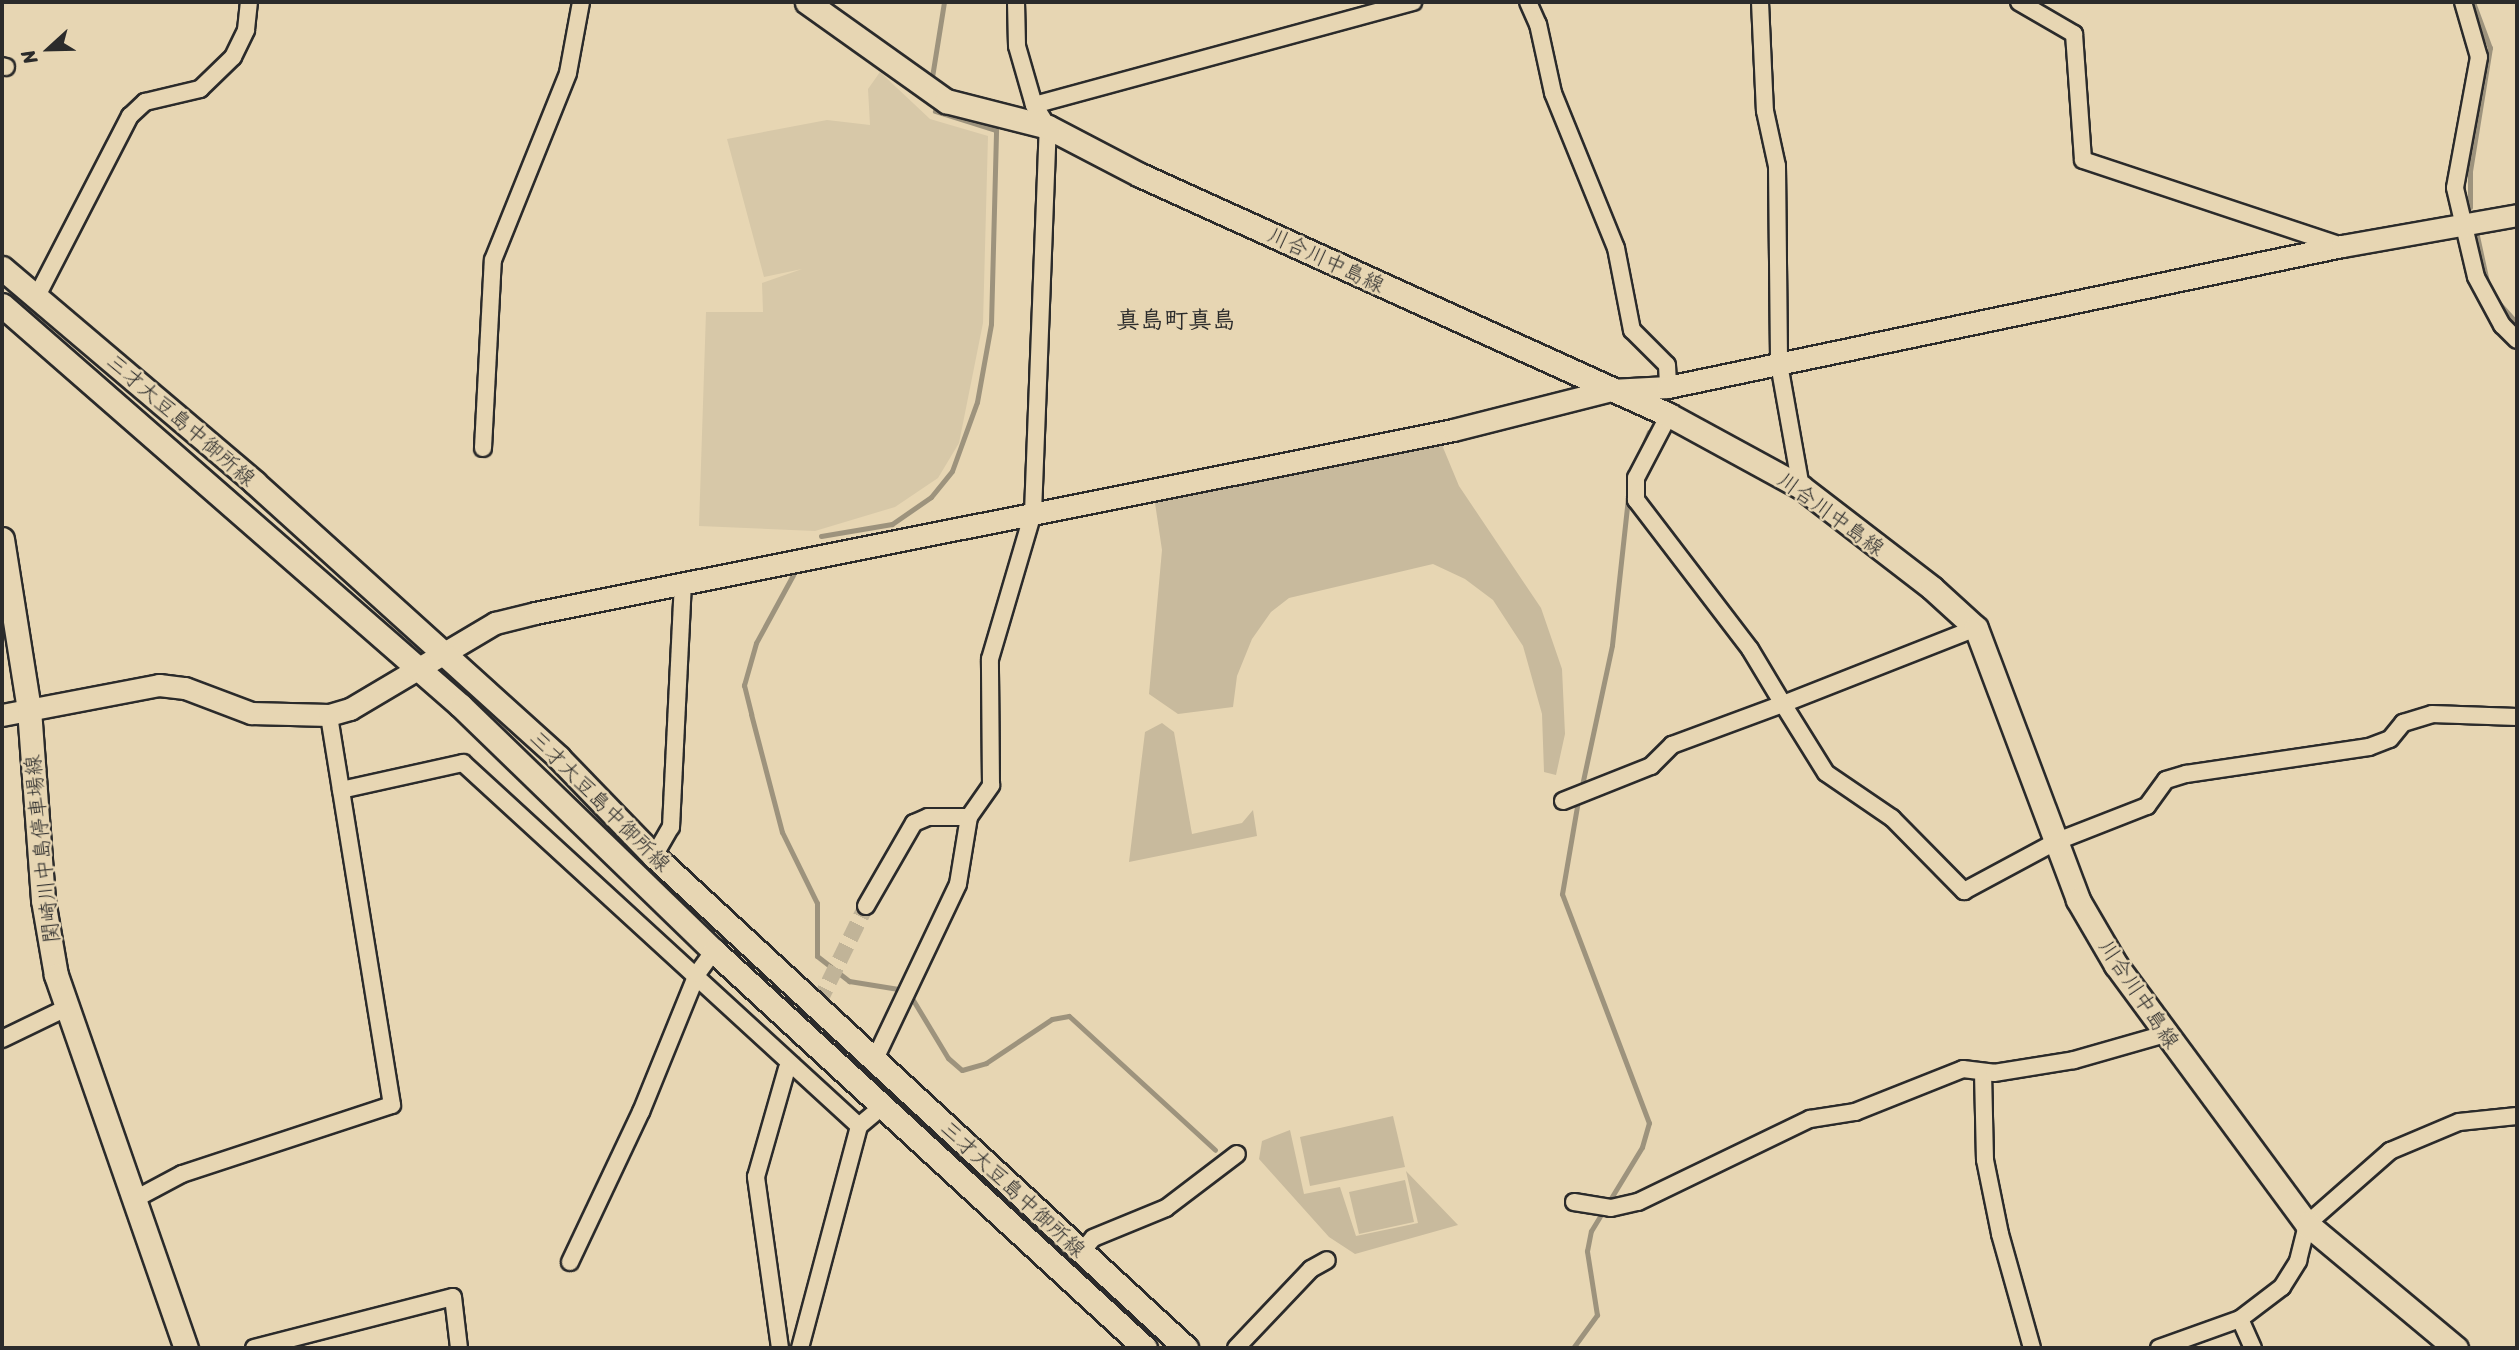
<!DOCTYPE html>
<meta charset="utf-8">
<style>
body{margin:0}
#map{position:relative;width:2519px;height:1350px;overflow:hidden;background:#e7d6b3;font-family:Sriracha,"Klee One",sans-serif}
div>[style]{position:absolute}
.built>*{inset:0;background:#d7c8a8}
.green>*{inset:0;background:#c8ba9d}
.stream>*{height:5px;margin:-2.5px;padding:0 2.5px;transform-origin:2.5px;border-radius:2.5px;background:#9d937d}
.minor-tunnel>*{height:16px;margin-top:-8px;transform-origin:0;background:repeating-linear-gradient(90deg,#c1b498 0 16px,transparent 0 24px)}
.roads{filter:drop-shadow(2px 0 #2b2b2b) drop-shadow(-2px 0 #2b2b2b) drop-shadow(0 2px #2b2b2b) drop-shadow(0 -2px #2b2b2b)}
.minor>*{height:16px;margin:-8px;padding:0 8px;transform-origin:8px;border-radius:8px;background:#e7d6b3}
.tertiary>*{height:21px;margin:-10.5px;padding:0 10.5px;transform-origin:10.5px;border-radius:10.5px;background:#e7d6b3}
.secondary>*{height:23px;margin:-11.5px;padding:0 11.5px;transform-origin:11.5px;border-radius:11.5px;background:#e7d6b3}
span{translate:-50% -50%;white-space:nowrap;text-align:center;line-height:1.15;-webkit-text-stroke:5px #e7d6b3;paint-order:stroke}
.street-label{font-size:21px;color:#2b2b2b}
.quarter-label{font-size:24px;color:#2b2b2b;font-weight:700}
.frame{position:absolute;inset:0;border:4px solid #2b2b2b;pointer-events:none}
.north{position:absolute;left:14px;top:14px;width:70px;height:70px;-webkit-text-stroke:5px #e7d6b3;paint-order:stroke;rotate:248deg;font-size:19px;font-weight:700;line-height:28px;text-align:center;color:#2b2b2b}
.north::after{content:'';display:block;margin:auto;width:24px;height:32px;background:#2b2b2b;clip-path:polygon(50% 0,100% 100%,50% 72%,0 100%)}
</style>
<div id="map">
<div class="built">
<i style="clip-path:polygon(880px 72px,930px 119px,988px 136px,983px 323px,959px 443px,938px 478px,895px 507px,815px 531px,699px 526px,706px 312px,763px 312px,762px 283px,802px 269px,764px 277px,727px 139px,827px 120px,870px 125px,868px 89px)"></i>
</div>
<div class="green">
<i style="clip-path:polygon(1442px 445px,1459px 486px,1541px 608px,1562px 669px,1565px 734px,1556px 775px,1544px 772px,1542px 714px,1523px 646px,1493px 600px,1465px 579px,1433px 564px,1289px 598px,1271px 612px,1252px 639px,1237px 676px,1233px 707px,1178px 714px,1149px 694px,1162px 550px,1155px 503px)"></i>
<i style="clip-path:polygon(1162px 723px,1174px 732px,1192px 834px,1242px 823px,1253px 810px,1257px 836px,1129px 862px,1145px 732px)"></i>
<i style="clip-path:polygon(1393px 1116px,1405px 1167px,1310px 1186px,1300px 1137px)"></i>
<i style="clip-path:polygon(1290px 1130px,1304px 1194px,1340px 1187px,1356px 1236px,1418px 1223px,1406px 1171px,1458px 1225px,1355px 1254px,1329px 1237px,1259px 1159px,1262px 1141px)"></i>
<i style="clip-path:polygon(1405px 1180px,1414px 1222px,1359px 1234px,1349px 1192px)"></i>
</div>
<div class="stream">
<i style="left:1528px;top:18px;width:25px;rotate:76deg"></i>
<i style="left:932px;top:77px;width:76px;rotate:-80.9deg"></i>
<i style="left:2470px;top:207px;width:36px;rotate:-90deg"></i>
<i style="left:2470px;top:171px;width:125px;rotate:-80.8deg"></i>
<i style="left:2490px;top:48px;width:49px;rotate:-110.3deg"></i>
<i style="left:2476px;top:231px;width:52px;rotate:77.8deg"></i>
<i style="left:1618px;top:297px;width:41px;rotate:74.6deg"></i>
<i style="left:2496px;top:300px;width:31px;rotate:48deg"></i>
<i style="left:1640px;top:454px;width:24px;rotate:-68deg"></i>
<i style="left:821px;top:536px;width:72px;rotate:-9.6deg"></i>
<i style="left:892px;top:524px;width:47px;rotate:-34.7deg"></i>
<i style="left:931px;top:497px;width:33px;rotate:-51deg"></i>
<i style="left:952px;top:471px;width:73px;rotate:-70.1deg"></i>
<i style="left:977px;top:402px;width:79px;rotate:-79.8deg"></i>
<i style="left:991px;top:324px;width:194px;rotate:-88.5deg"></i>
<i style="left:996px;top:130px;width:64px;rotate:-162.7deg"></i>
<i style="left:793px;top:575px;width:77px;rotate:118.6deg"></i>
<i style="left:756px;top:643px;width:44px;rotate:105.9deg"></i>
<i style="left:744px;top:685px;width:30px;rotate:76deg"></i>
<i style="left:751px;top:714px;width:122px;rotate:75.3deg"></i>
<i style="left:782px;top:832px;width:79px;rotate:63.8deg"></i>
<i style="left:817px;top:903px;width:53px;rotate:90deg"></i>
<i style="left:817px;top:956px;width:41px;rotate:38deg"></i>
<i style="left:849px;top:981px;width:50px;rotate:9.3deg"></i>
<i style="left:1581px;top:790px;width:148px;rotate:-77.9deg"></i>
<i style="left:1612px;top:645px;width:167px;rotate:-83.8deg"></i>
<i style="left:913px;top:1000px;width:68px;rotate:58.9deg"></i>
<i style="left:948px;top:1058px;width:18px;rotate:41deg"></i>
<i style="left:962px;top:1070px;width:25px;rotate:-16deg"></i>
<i style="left:986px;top:1063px;width:79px;rotate:-33.7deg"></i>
<i style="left:1052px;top:1019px;width:17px;rotate:-10deg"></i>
<i style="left:1069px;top:1016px;width:198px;rotate:42.5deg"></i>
<i style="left:1573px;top:1348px;width:41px;rotate:-54deg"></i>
<i style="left:1597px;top:1315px;width:65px;rotate:-98.9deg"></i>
<i style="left:1587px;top:1251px;width:20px;rotate:-79deg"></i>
<i style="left:1591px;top:1231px;width:98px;rotate:-58.7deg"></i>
<i style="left:1642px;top:1147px;width:25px;rotate:-74deg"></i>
<i style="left:1649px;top:1123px;width:245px;rotate:-110.8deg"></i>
<i style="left:1562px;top:894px;width:95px;rotate:-80.3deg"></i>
</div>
<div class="minor-tunnel">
<i style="left:787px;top:1068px;width:180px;rotate:-64deg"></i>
</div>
<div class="roads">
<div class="minor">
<i style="left:1528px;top:2px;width:24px;rotate:66deg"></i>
<i style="left:1538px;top:24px;width:71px;rotate:77.7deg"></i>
<i style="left:1553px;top:93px;width:167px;rotate:67.9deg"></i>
<i style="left:1616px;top:248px;width:84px;rotate:79deg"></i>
<i style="left:1632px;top:330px;width:49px;rotate:45deg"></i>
<i style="left:1667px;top:365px;width:22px;rotate:87deg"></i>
<i style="left:1760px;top:2px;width:109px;rotate:87.4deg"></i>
<i style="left:1765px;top:111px;width:56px;rotate:77.7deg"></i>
<i style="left:1777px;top:166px;width:198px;rotate:89.4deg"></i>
<i style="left:1779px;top:364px;width:125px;rotate:79.9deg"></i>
<i style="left:2019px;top:2px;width:64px;rotate:30.2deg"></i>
<i style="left:2074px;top:34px;width:126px;rotate:85.9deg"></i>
<i style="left:2083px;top:160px;width:273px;rotate:18.4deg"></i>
<i style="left:2463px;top:2px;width:57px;rotate:73.8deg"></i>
<i style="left:2479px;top:57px;width:133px;rotate:100.4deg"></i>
<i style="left:2455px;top:188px;width:91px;rotate:76.7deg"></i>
<i style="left:2476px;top:277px;width:55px;rotate:61.6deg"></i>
<i style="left:2502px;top:325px;width:21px;rotate:45deg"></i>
<i style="left:2px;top:66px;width:4px;rotate:14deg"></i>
<i style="left:1034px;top:105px;width:393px;rotate:-15.2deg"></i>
<i style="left:37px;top:296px;width:203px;rotate:-62.7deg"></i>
<i style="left:130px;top:116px;width:21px;rotate:-43deg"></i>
<i style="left:145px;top:102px;width:57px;rotate:-13.3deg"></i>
<i style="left:200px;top:89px;width:46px;rotate:-44.1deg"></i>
<i style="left:233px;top:57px;width:30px;rotate:-64deg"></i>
<i style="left:246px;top:30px;width:28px;rotate:-84deg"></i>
<i style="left:483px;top:448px;width:188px;rotate:-87deg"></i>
<i style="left:493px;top:260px;width:201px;rotate:-68.1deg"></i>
<i style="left:568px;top:73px;width:72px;rotate:-79.6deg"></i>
<i style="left:1976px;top:628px;width:207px;rotate:158.5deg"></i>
<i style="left:1783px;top:704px;width:81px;rotate:58.1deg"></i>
<i style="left:1826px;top:773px;width:80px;rotate:34.3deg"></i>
<i style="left:1892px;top:818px;width:103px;rotate:45.4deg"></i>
<i style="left:1964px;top:891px;width:103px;rotate:-28.3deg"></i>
<i style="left:2055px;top:842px;width:99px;rotate:-21.4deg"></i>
<i style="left:2147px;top:806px;width:32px;rotate:-54deg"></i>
<i style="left:2166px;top:780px;width:21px;rotate:-17deg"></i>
<i style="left:2186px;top:774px;width:185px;rotate:-8.4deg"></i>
<i style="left:2369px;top:747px;width:22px;rotate:-21deg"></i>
<i style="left:2390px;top:739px;width:21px;rotate:-51deg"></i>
<i style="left:2403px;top:723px;width:30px;rotate:-17deg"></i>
<i style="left:2432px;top:714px;width:85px;rotate:2deg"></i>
<i style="left:341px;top:790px;width:125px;rotate:-12.5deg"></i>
<i style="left:463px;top:763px;width:537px;rotate:42.51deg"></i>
<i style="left:1563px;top:801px;width:95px;rotate:-21.7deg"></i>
<i style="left:1651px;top:766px;width:30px;rotate:-45deg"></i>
<i style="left:1672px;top:745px;width:118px;rotate:-20.3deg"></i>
<i style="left:1783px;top:704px;width:64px;rotate:-121deg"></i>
<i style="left:1750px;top:649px;width:188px;rotate:-127.4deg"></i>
<i style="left:1636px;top:500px;width:22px;rotate:-90deg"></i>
<i style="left:1636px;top:478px;width:71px;rotate:-62.4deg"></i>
<i style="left:654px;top:856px;width:34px;rotate:-60deg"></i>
<i style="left:671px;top:827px;width:243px;rotate:-87.2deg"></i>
<i style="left:866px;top:906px;width:96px;rotate:-60deg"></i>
<i style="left:914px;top:823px;width:15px;rotate:-23deg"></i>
<i style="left:928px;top:817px;width:41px"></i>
<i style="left:2px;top:1039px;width:69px;rotate:-25.8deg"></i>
<i style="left:874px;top:1061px;width:196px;rotate:-64.6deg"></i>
<i style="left:958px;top:884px;width:68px;rotate:-80.7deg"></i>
<i style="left:969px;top:817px;width:39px;rotate:-55deg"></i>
<i style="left:991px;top:785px;width:126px;rotate:-90.5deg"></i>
<i style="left:990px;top:659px;width:152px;rotate:-73.6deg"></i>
<i style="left:1033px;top:513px;width:386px;rotate:-87.8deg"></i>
<i style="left:1048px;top:127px;width:26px;rotate:-122deg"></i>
<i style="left:1034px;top:105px;width:61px;rotate:-106.1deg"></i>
<i style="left:1017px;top:46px;width:44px;rotate:-91.3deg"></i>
<i style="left:1983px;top:1072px;width:88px;rotate:88.7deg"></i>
<i style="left:1985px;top:1160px;width:76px;rotate:78.5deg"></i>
<i style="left:2000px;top:1234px;width:118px;rotate:74.3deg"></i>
<i style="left:137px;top:1198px;width:51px;rotate:-28.1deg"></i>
<i style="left:182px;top:1174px;width:221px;rotate:-18.2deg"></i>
<i style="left:392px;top:1105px;width:395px;rotate:-99.2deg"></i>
<i style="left:1574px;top:1202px;width:37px;rotate:9deg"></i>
<i style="left:1611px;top:1208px;width:28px;rotate:-13deg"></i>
<i style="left:1638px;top:1202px;width:191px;rotate:-25.8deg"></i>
<i style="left:1810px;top:1119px;width:46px;rotate:-8.8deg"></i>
<i style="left:1855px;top:1112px;width:116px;rotate:-21.7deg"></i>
<i style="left:1963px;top:1069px;width:31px;rotate:7deg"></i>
<i style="left:1994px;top:1073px;width:81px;rotate:-9.2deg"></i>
<i style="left:2074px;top:1060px;width:95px;rotate:-15.9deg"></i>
<i style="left:1081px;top:1252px;width:18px;rotate:-49deg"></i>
<i style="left:1093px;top:1238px;width:79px;rotate:-22.3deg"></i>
<i style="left:1166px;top:1208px;width:89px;rotate:-37.3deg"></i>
<i style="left:570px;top:1262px;width:166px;rotate:-64.7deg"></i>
<i style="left:641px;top:1112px;width:149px;rotate:-67.9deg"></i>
<i style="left:697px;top:974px;width:29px;rotate:-54deg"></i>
<i style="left:2240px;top:1319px;width:32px;rotate:66deg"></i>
<i style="left:254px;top:1348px;width:205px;rotate:-14.4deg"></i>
<i style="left:453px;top:1297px;width:51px;rotate:83.3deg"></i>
<i style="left:780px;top:1348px;width:173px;rotate:-98deg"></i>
<i style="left:756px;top:1177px;width:113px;rotate:-74.1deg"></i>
<i style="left:800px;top:1348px;width:230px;rotate:-75.1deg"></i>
<i style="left:859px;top:1126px;width:31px;rotate:-40deg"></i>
<i style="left:1236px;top:1348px;width:109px;rotate:-46.5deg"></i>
<i style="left:1311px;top:1269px;width:18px;rotate:-29deg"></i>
<i style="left:2159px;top:1348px;width:86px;rotate:-19.7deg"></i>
<i style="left:2240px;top:1319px;width:53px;rotate:-37.3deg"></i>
<i style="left:2282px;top:1287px;width:31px;rotate:-58deg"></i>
<i style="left:2298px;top:1261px;width:38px;rotate:-76deg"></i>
<i style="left:2307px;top:1224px;width:111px;rotate:-41.3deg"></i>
<i style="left:2390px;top:1151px;width:75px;rotate:-22.8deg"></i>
<i style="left:2459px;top:1122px;width:58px;rotate:-5.9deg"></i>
</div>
<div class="tertiary">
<i style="left:2px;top:715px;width:160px;rotate:-10.8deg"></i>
<i style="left:159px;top:685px;width:26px;rotate:7deg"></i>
<i style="left:185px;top:688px;width:71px;rotate:20.7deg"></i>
<i style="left:251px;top:713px;width:78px;rotate:1.5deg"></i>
<i style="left:329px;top:715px;width:22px;rotate:-16deg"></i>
<i style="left:350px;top:709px;width:169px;rotate:-30.7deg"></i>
<i style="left:495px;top:623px;width:41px;rotate:-14deg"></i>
<i style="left:535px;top:613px;width:936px;rotate:-11.27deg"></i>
<i style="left:1453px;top:430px;width:163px;rotate:-14.2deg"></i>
<i style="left:1611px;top:390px;width:57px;rotate:-3deg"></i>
<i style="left:1668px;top:387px;width:689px;rotate:-11.82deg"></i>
<i style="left:2342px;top:246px;width:178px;rotate:-10deg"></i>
</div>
<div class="secondary">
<i style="left:807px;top:2px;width:171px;rotate:35.5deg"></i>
<i style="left:946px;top:101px;width:105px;rotate:14.3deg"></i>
<i style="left:1048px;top:127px;width:104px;rotate:27.6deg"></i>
<i style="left:1140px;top:175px;width:581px;rotate:24.4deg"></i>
<i style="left:1669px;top:415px;width:150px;rotate:28.6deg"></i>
<i style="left:1801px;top:487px;width:165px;rotate:37.6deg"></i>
<i style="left:1932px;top:588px;width:59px;rotate:42.3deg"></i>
<i style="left:1976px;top:628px;width:290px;rotate:69.4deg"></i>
<i style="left:2078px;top:900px;width:75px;rotate:59.7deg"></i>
<i style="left:2116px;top:965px;width:322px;rotate:53.6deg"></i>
<i style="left:2307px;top:1224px;width:194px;rotate:39.8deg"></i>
<i style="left:2px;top:268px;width:331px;rotate:40.3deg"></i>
<i style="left:254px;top:482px;width:411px;rotate:42.1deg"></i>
<i style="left:559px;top:758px;width:136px;rotate:45.9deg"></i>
<i style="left:654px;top:856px;width:725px;rotate:42.76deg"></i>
<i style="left:2px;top:305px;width:609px;rotate:41.14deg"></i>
<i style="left:461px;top:706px;width:352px;rotate:44.1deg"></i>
<i style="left:714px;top:951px;width:586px;rotate:42.65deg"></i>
<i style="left:2px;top:539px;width:172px;rotate:81deg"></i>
<i style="left:29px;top:709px;width:192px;rotate:85.8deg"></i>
<i style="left:43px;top:900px;width:76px;rotate:80.2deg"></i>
<i style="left:56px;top:975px;width:395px;rotate:70.8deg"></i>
</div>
</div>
<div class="street-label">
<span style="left:1326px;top:260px;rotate:25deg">川合川中島線</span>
<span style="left:181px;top:420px;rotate:41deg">三才大豆島中御所線</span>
<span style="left:1831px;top:514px;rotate:36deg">川合川中島線</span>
<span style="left:600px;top:801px;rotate:45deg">三才大豆島中御所線</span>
<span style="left:42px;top:849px;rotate:-96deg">関崎川中島停車場線</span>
<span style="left:2139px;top:994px;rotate:56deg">川合川中島線</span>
<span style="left:1013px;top:1189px;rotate:43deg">三才大豆島中御所線</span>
</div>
<div class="quarter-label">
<span style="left:1176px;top:321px">真島町真島</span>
</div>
<div class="frame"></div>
<div class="north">N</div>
</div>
